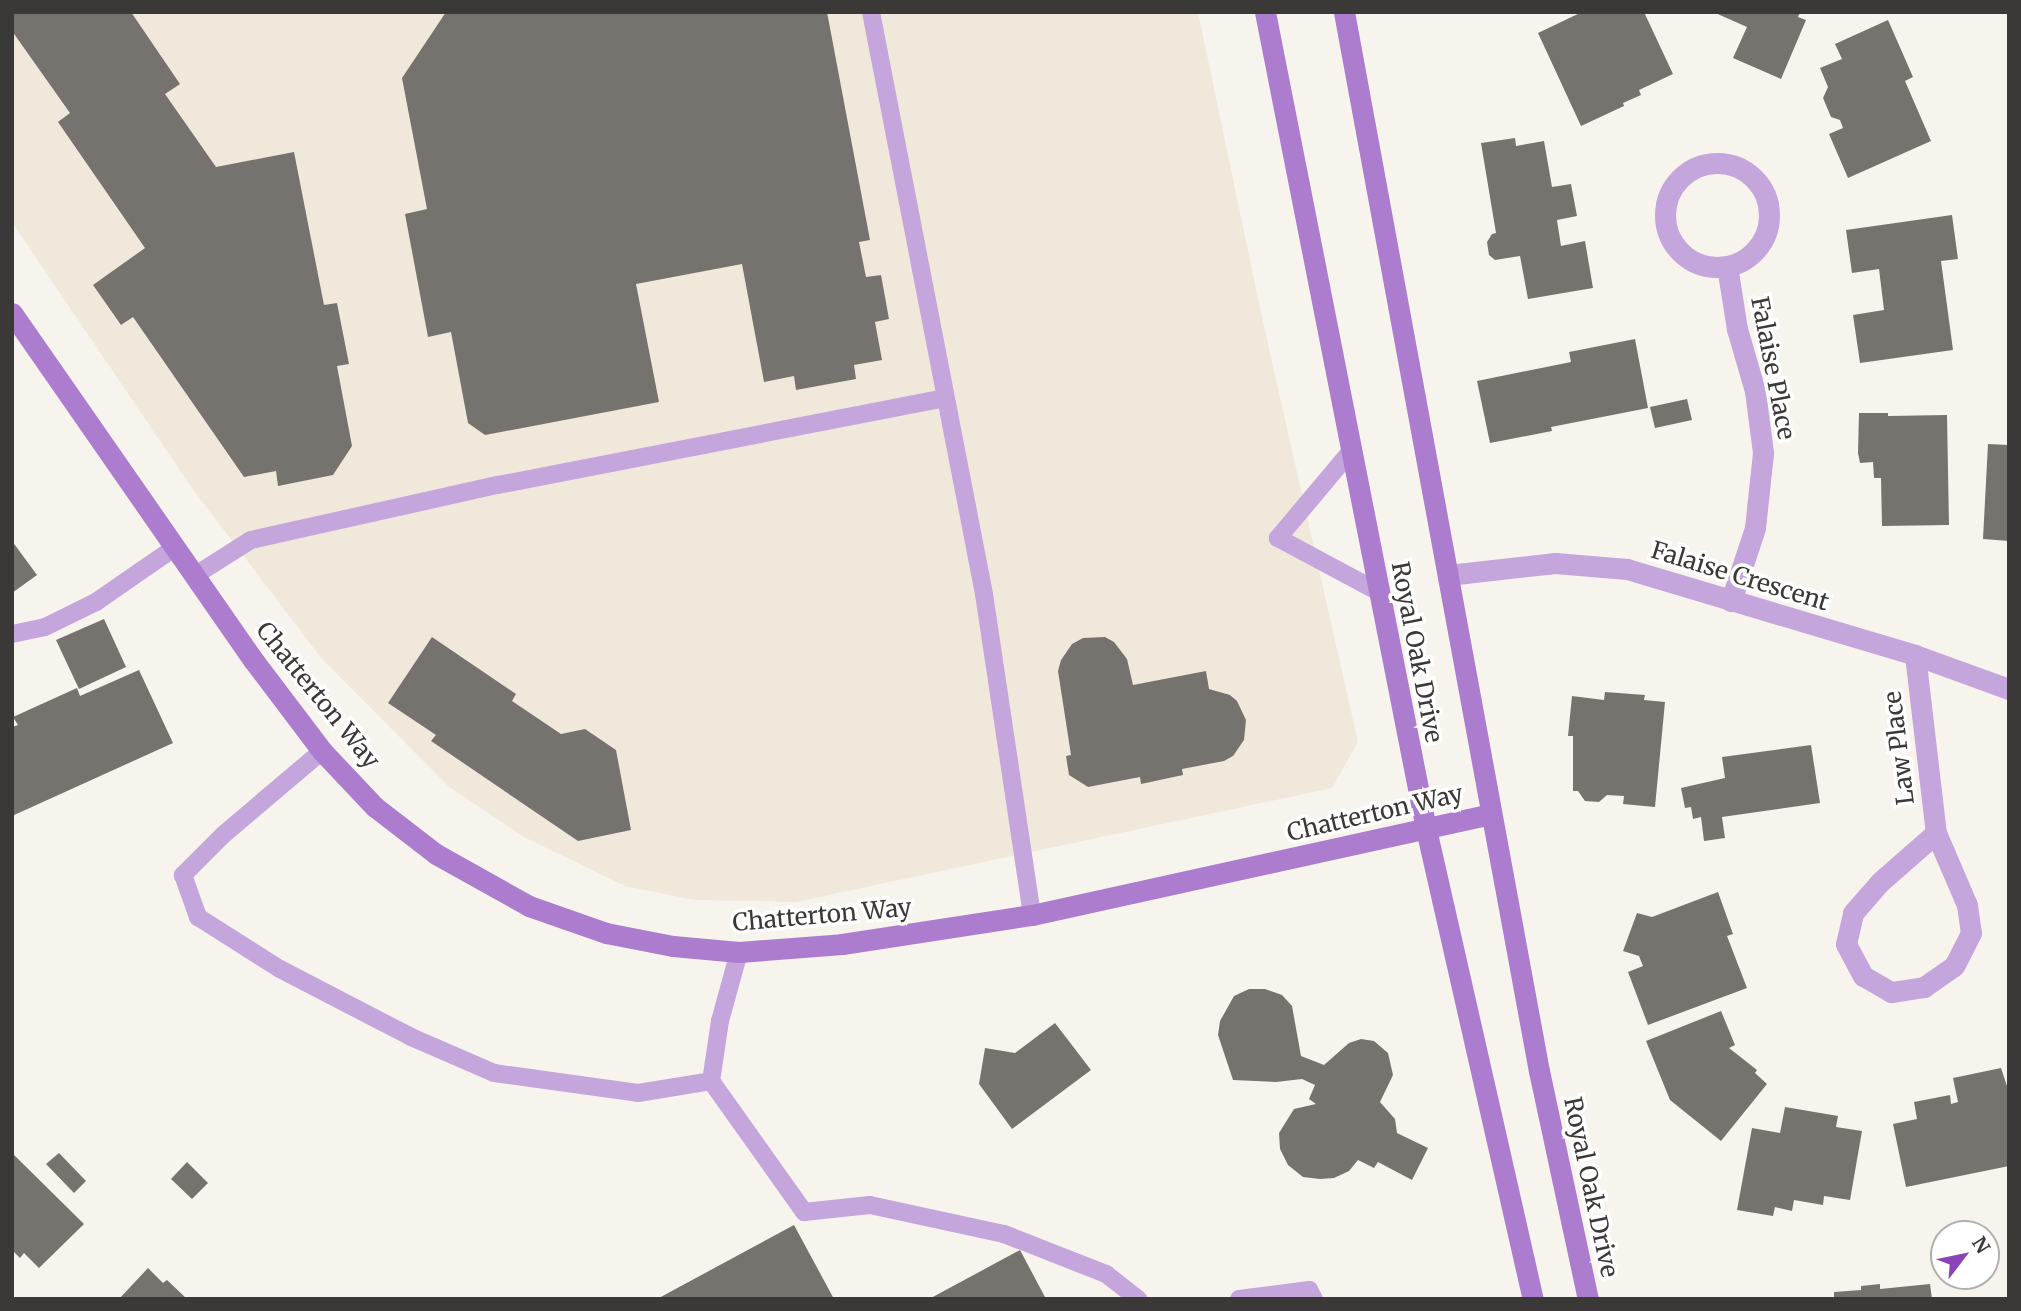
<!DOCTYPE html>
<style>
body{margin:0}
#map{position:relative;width:2021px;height:1311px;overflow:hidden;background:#f7f4ee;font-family:Merriweather,serif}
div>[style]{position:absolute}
.built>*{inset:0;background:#f1e8dc}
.building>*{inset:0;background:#76736e}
.lane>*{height:18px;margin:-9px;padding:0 9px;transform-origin:9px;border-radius:9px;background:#c4a5dc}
.street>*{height:21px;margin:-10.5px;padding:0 10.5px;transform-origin:10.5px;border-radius:10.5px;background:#c4a5dc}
.street>.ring{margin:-10.5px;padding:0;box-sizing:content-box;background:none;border:21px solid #c4a5dc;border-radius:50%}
.secondary>*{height:21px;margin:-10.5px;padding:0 10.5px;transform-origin:10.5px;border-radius:10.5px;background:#ac7cce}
span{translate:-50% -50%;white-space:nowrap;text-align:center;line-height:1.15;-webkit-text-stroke:7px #fff;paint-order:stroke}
.street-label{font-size:24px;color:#3b3937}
.frame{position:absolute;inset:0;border:14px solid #3b3937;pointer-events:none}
.north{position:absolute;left:1930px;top:1220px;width:70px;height:70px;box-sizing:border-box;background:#fff;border:2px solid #b1b0af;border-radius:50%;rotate:58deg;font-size:19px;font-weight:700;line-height:28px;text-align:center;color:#3b3937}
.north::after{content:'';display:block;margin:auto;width:24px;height:32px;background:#8b44b7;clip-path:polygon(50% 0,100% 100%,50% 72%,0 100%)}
</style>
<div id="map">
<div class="built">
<i style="clip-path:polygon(12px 12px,1198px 12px,1263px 322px,1358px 742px,1332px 788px,796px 902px,694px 900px,625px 886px,524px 837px,448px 786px,322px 659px,191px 487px,12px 222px)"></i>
</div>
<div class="building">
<i style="clip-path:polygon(12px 12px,131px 12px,180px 84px,165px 94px,216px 167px,294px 152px,324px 305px,337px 303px,349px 364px,337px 366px,352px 446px,333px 475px,278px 486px,276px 471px,244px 477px,133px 317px,121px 325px,93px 285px,145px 248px,58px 122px,70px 113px,12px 31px)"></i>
<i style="clip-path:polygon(446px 12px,827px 12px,870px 240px,859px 242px,866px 277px,881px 275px,889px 319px,875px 322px,882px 360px,854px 365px,856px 379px,796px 390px,794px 376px,764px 382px,742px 264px,636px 284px,659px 402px,485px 435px,468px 423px,451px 332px,428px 337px,405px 214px,427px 209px,402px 78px)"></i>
<i style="clip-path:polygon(1582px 12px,1644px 12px,1673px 74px,1639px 90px,1641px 95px,1623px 103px,1624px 106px,1581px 126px,1538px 33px)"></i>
<i style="clip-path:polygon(1713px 12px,1800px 12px,1798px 17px,1806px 20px,1781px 79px,1733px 58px,1747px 27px)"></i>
<i style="clip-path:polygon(1888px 20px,1913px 77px,1905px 81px,1931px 141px,1848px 178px,1829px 134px,1843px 128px,1840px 120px,1831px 117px,1823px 98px,1828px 87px,1820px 68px,1842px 59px,1835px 44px)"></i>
<i style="clip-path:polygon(1515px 138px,1516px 146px,1544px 141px,1552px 187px,1571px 184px,1577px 216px,1557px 220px,1561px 246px,1585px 241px,1593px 288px,1528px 299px,1520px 256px,1495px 260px,1489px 255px,1487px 242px,1492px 234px,1496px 233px,1481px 143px)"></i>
<i style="clip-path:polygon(1952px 215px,1958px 259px,1941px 261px,1953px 350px,1860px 363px,1853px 315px,1884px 310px,1879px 269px,1852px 273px,1846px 230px)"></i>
<i style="clip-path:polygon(1635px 339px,1648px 408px,1551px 427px,1552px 431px,1490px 443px,1477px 381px,1571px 362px,1569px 352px)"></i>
<i style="clip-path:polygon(1687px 399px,1692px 420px,1655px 428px,1650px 407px)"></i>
<i style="clip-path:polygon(1859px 413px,1888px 413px,1888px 416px,1947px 415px,1949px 525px,1882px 526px,1881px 478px,1874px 478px,1873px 462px,1860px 463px,1858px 453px)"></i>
<i style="clip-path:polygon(1988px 444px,2009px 445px,2009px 541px,1983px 539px)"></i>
<i style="clip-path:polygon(12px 541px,37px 575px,12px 593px)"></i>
<i style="clip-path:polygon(104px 619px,126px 667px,79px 689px,56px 640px)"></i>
<i style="clip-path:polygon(432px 637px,516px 694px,512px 701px,561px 734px,585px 729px,616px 750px,631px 830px,578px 841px,431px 741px,436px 735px,388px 703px)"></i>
<i style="clip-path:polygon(1105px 637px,1114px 642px,1127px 659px,1133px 685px,1206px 671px,1209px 689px,1230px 695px,1237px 701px,1246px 720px,1244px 740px,1233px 756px,1224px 761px,1182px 769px,1183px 775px,1141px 784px,1140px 777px,1088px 787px,1069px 775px,1066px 756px,1071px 755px,1058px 671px,1061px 660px,1072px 644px,1083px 638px)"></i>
<i style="clip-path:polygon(139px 670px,173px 743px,12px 816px,12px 727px,18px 725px,13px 717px,77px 688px,80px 696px)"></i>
<i style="clip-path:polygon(1605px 692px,1645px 695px,1644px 700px,1665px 702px,1655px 807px,1623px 804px,1624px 796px,1607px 795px,1599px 802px,1585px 801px,1578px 791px,1573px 791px,1573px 736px,1568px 736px,1572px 696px,1604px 700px)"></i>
<i style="clip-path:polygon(1811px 745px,1820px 803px,1722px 817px,1725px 838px,1704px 841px,1701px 817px,1693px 819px,1691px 807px,1685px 808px,1681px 788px,1725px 778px,1722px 757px)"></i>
<i style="clip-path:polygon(1718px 892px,1733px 934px,1727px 936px,1747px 988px,1648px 1025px,1628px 972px,1643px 966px,1639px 956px,1623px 951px,1637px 913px,1652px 917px)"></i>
<i style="clip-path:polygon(1249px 989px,1265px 989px,1282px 995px,1292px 1006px,1301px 1056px,1324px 1065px,1349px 1043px,1361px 1039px,1374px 1041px,1388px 1053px,1393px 1075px,1380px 1102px,1395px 1119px,1397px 1133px,1428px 1148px,1412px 1180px,1378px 1162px,1374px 1168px,1358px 1160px,1349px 1171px,1334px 1178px,1320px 1179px,1303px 1177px,1288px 1165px,1280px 1149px,1279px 1133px,1294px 1109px,1316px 1104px,1309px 1099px,1315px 1085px,1302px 1079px,1276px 1082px,1233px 1080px,1218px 1035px,1220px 1021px,1234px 996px)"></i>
<i style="clip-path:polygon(1721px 1011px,1735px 1045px,1729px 1048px,1757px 1070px,1755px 1073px,1767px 1084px,1721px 1141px,1670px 1100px,1646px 1041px)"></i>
<i style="clip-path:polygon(1055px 1023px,1091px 1070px,1012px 1129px,979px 1084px,985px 1048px,1015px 1053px)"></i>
<i style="clip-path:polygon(2001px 1068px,2009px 1092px,2009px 1166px,1906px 1187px,1893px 1124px,1917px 1119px,1914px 1102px,1950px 1095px,1951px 1104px,1958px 1102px,1953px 1078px)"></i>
<i style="clip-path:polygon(1785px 1107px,1838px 1116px,1836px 1127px,1862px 1131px,1850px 1200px,1824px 1196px,1823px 1205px,1794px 1200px,1792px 1211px,1775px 1207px,1773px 1216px,1737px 1210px,1752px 1128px,1780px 1133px)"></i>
<i style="clip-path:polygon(12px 1153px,84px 1224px,39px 1268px,24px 1253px,20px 1258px,12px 1250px)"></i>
<i style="clip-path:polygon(59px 1153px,86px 1181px,74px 1193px,46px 1164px)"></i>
<i style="clip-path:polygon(187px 1162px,208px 1183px,192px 1199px,171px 1179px)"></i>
<i style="clip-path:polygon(794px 1225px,834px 1299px,657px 1299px)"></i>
<i style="clip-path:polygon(1020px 1250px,1046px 1299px,929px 1299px)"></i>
<i style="clip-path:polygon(148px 1268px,163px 1283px,167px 1280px,187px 1299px,119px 1299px)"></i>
<i style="clip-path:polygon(1880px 1284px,1880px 1289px,1930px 1284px,1932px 1299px,1834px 1299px,1834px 1292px,1861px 1290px,1861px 1286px)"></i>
</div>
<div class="lane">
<i style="left:871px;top:12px;width:593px;rotate:79.01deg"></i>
<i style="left:984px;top:594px;width:325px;rotate:81.5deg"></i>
<i style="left:1351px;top:451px;width:114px;rotate:130deg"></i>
<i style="left:1278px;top:538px;width:112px;rotate:28.2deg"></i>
<i style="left:194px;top:576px;width:67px;rotate:-32.3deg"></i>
<i style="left:251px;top:540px;width:253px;rotate:-12.6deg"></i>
<i style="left:498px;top:485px;width:455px;rotate:-11deg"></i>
<i style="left:12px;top:634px;width:34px;rotate:-12deg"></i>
<i style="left:45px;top:627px;width:57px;rotate:-26.1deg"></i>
<i style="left:96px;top:602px;width:95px;rotate:-34.7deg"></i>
<i style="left:322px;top:751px;width:130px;rotate:139.7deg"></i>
<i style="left:223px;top:835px;width:57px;rotate:135deg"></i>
<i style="left:183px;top:875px;width:45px;rotate:70.3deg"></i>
<i style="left:198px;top:917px;width:97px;rotate:32.4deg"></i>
<i style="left:280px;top:969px;width:148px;rotate:27.4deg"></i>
<i style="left:411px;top:1037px;width:90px;rotate:23.4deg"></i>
<i style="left:494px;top:1073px;width:145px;rotate:7.9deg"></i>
<i style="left:638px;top:1093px;width:74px;rotate:-9.3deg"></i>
<i style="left:739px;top:952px;width:72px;rotate:105.4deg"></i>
<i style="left:720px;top:1021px;width:61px;rotate:98.5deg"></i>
<i style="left:711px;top:1081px;width:161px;rotate:54.6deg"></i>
<i style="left:804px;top:1212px;width:66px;rotate:-6.1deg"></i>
<i style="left:870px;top:1205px;width:137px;rotate:12.2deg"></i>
<i style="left:1004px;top:1234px;width:110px;rotate:21.4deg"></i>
<i style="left:1106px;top:1274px;width:41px;rotate:38deg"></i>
<i style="left:1239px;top:1299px;width:71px;rotate:-7.3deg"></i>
<i style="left:1309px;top:1290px;width:10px;rotate:61deg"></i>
</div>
<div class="street">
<i class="ring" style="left:1665px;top:163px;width:83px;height:83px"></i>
<i style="left:1727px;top:266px;width:64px;rotate:81deg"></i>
<i style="left:1737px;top:329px;width:65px;rotate:73.8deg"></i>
<i style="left:1755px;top:391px;width:63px;rotate:82.6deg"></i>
<i style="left:1763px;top:453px;width:75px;rotate:96.1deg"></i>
<i style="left:1755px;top:528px;width:77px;rotate:108.2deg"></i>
<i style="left:1448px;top:575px;width:108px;rotate:-6.4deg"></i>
<i style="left:1555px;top:563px;width:72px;rotate:4.8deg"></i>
<i style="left:1627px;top:569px;width:301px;rotate:16.6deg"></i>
<i style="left:1915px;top:655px;width:100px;rotate:19.9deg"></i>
<i style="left:1915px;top:655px;width:179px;rotate:83.3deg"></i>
<i style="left:1936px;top:833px;width:78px;rotate:66.7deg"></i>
<i style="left:1967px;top:905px;width:28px;rotate:82deg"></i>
<i style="left:1971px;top:933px;width:37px;rotate:117deg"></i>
<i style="left:1954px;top:966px;width:37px;rotate:145deg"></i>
<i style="left:1924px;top:987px;width:33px;rotate:171deg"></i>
<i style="left:1891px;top:992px;width:32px;rotate:-150deg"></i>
<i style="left:1863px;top:976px;width:36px;rotate:-118deg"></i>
<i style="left:1846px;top:944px;width:32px;rotate:-77deg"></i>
<i style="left:1853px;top:913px;width:41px;rotate:-48.9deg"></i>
<i style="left:1880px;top:882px;width:74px;rotate:-41.2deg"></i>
</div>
<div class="secondary">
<i style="left:1265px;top:12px;width:833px;rotate:78.85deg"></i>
<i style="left:1426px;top:829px;width:482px;rotate:77.2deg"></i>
<i style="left:1344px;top:12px;width:1077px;rotate:79.57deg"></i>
<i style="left:1539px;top:1071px;width:233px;rotate:77.9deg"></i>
<i style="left:12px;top:313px;width:424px;rotate:55.2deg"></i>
<i style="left:254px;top:661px;width:113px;rotate:52.9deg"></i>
<i style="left:322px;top:751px;width:77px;rotate:46.6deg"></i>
<i style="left:375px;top:807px;width:77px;rotate:37.6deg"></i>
<i style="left:436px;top:854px;width:107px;rotate:29.2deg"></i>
<i style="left:529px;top:906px;width:82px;rotate:19.3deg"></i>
<i style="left:606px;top:933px;width:68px;rotate:11deg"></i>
<i style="left:673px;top:946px;width:66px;rotate:5.2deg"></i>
<i style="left:739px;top:952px;width:103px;rotate:-4.4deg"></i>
<i style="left:842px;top:944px;width:192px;rotate:-8.7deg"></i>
<i style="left:1032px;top:915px;width:470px;rotate:-12.4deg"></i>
</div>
<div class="street-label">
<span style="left:1773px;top:368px;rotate:79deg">Falaise Place</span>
<span style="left:1740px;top:576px;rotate:17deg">Falaise Crescent</span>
<span style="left:1417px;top:652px;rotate:79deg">Royal Oak Drive</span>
<span style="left:318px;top:695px;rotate:51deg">Chatterton Way</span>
<span style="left:1899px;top:748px;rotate:-97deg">Law Place</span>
<span style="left:1375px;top:813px;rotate:-13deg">Chatterton Way</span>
<span style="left:822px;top:915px;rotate:-5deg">Chatterton Way</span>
<span style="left:1591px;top:1187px;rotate:78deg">Royal Oak Drive</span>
</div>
<div class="frame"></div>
<div class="north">N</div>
</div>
